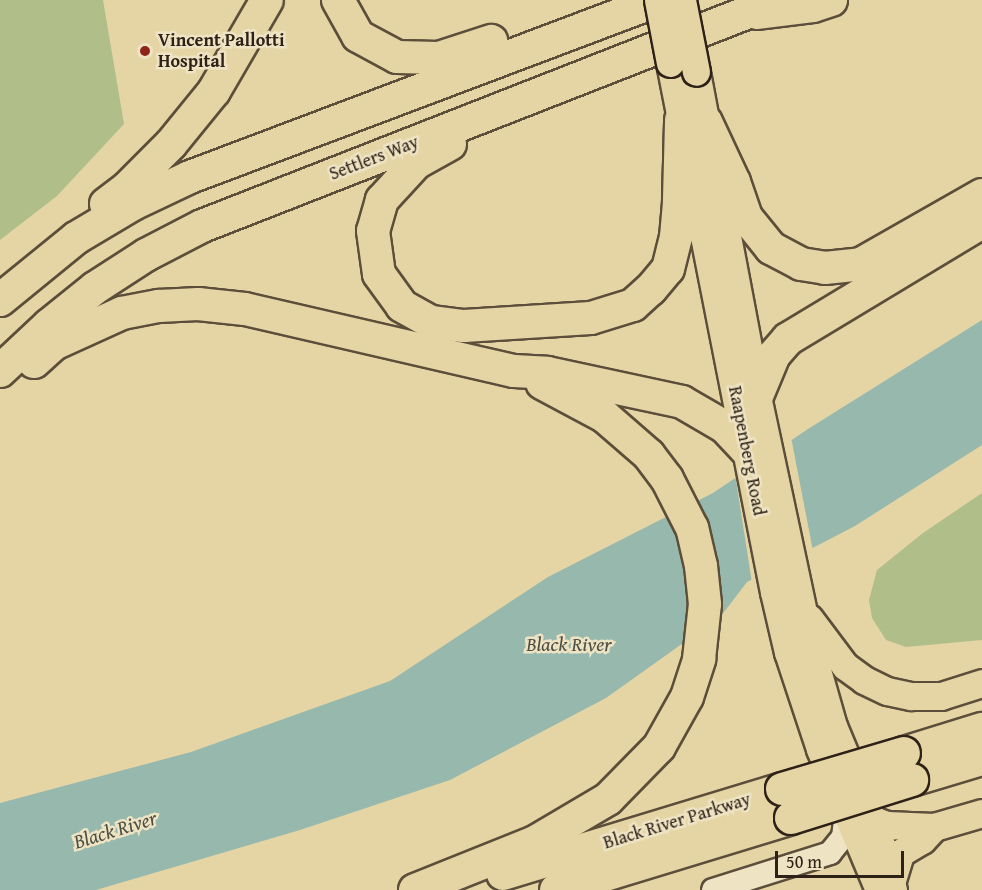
<!DOCTYPE html>
<style>
body{margin:0}
#map{position:relative;width:982px;height:890px;overflow:hidden;background:#e5d5a5;font-family:"Gentium Book Plus",serif}
div>[style]{position:absolute}
.green>*{inset:0;background:#b0be8a}
.water>*{inset:0;background:#96b8ad}
.pier>*{inset:0;background:#e5d5a5}
.roads{filter:drop-shadow(2px 0 #5c4e3a) drop-shadow(-2px 0 #5c4e3a) drop-shadow(0 2px #5c4e3a) drop-shadow(0 -2px #5c4e3a)}
.minor>*{height:22px;margin:-11px;padding:0 11px;transform-origin:11px;border-radius:11px;background:#eee4c4}
.major>*{height:27px;margin:-13.5px;padding:0 13.5px;transform-origin:13.5px;border-radius:13.5px;background:#e5d5a5}
.highway>*{height:32px;margin:-16px;padding:0 16px;transform-origin:16px;border-radius:16px;background:#e5d5a5}
.bridges{filter:drop-shadow(2px 0 #2e2117) drop-shadow(-2px 0 #2e2117) drop-shadow(0 2px #2e2117) drop-shadow(0 -2px #2e2117)}
.major-bridge>*{height:27px;margin:-13.5px;padding:0 13.5px;transform-origin:13.5px;border-radius:13.5px;background:#e5d5a5}
.highway-bridge>*{height:32px;margin:-16px;padding:0 16px;transform-origin:16px;border-radius:16px;background:#e5d5a5}
.dots>*{width:16px;height:16px;translate:-50% -50%;box-sizing:border-box;border:3px solid #eee4c4;border-radius:50%}
span{translate:-50% -50%;white-space:nowrap;text-align:center;line-height:1.15;-webkit-text-stroke:5px #eee4c4;paint-order:stroke}
.poi-label{font-size:18px;color:#2e2117;font-weight:700}
.left{translate:0 -50%;text-align:left}
.street-label{font-size:18px;color:#2e2117}
.water-label{font-size:20px;color:#4d4e44;font-style:italic}
.scale{position:absolute;left:775px;top:851px;width:129px;height:27px;box-sizing:border-box;border:3px solid #2e2117;border-top:0;padding-left:8px;font-size:18px;line-height:21px;white-space:nowrap;color:#2e2117;-webkit-text-stroke:4px #eee4c4;paint-order:stroke}
</style>
<div id="map">
<div class="green">
<i style="clip-path:polygon(0 0,103px 0,124px 124px,57px 196px,0 240px)"></i>
<i style="clip-path:polygon(982px 493px,982px 640px,906px 647px,886px 640px,872px 618px,869px 600px,877px 570px,923px 533px)"></i>
</div>
<div class="water">
<i style="clip-path:polygon(982px 320px,982px 445px,855px 526px,747px 582px,721px 616px,606px 698px,450px 780px,300px 830px,96px 890px,0 890px,0 803px,191px 752px,390px 681px,548px 577px,713px 493px,808px 429px)"></i>
</div>
<div class="pier">
<i style="clip-path:polygon(791px 437px,813px 551px,752px 583px,735px 474px)"></i>
</div>
<div class="roads">
<div class="minor">
<i style="left:713px;top:890px;width:123px;rotate:-17.5deg"></i>
<i style="left:830px;top:853px;width:21px;rotate:-51deg"></i>
<i style="left:843px;top:837px;width:26px;rotate:-83deg"></i>
</div>
<div class="major">
<i style="left:670px;top:63px;width:539px;rotate:78.88deg"></i>
<i style="left:774px;top:592px;width:62px;rotate:76.9deg"></i>
<i style="left:788px;top:652px;width:102px;rotate:71.7deg"></i>
<i style="left:820px;top:749px;width:153px;rotate:67.3deg"></i>
<i style="left:696px;top:72px;width:330px;rotate:79.3deg"></i>
<i style="left:757px;top:396px;width:259px;rotate:78deg"></i>
<i style="left:811px;top:649px;width:80px;rotate:74.1deg"></i>
<i style="left:833px;top:726px;width:117px;rotate:67.4deg"></i>
<i style="left:878px;top:834px;width:58px;rotate:75deg"></i>
<i style="left:809px;top:618px;width:60px;rotate:53.1deg"></i>
<i style="left:845px;top:666px;width:24px;rotate:36deg"></i>
<i style="left:864px;top:680px;width:25px;rotate:26deg"></i>
<i style="left:887px;top:691px;width:25px;rotate:12deg"></i>
<i style="left:911px;top:696px;width:30px"></i>
<i style="left:941px;top:696px;width:43px;rotate:-17.6deg"></i>
<i style="left:859px;top:815px;width:30px;rotate:20deg"></i>
<i style="left:887px;top:825px;width:47px;rotate:2.4deg"></i>
<i style="left:934px;top:827px;width:50px;rotate:-16.3deg"></i>
<i style="left:892px;top:880px;width:28px;rotate:-73deg"></i>
<i style="left:900px;top:853px;width:26px;rotate:-31deg"></i>
<i style="left:922px;top:840px;width:18px;rotate:-47deg"></i>
</div>
<div class="highway">
<i style="left:338px;top:0;width:41px;rotate:60.9deg"></i>
<i style="left:358px;top:36px;width:44px;rotate:28.3deg"></i>
<i style="left:397px;top:57px;width:42px;rotate:1.4deg"></i>
<i style="left:439px;top:58px;width:55px;rotate:-18.1deg"></i>
<i style="left:758px;top:13px;width:55px;rotate:-7.3deg"></i>
<i style="left:813px;top:6px;width:19px;rotate:-18deg"></i>
<i style="left:706px;top:122px;width:66px;rotate:65deg"></i>
<i style="left:734px;top:182px;width:37px;rotate:71deg"></i>
<i style="left:746px;top:217px;width:40px;rotate:51deg"></i>
<i style="left:771px;top:248px;width:34px;rotate:28deg"></i>
<i style="left:801px;top:264px;width:24px;rotate:9deg"></i>
<i style="left:825px;top:268px;width:36px;rotate:-6deg"></i>
<i style="left:861px;top:264px;width:139px;rotate:-29.7deg"></i>
<i style="left:450px;top:144px;width:38px;rotate:151deg"></i>
<i style="left:417px;top:162px;width:52px;rotate:132.6deg"></i>
<i style="left:382px;top:200px;width:32px;rotate:106deg"></i>
<i style="left:373px;top:231px;width:43px;rotate:82.1deg"></i>
<i style="left:379px;top:274px;width:39px;rotate:54deg"></i>
<i style="left:402px;top:306px;width:33px;rotate:29deg"></i>
<i style="left:431px;top:322px;width:33px;rotate:7deg"></i>
<i style="left:464px;top:326px;width:127px;rotate:-3.6deg"></i>
<i style="left:591px;top:318px;width:44px;rotate:-17.2deg"></i>
<i style="left:633px;top:305px;width:24px;rotate:-42deg"></i>
<i style="left:651px;top:289px;width:26px;rotate:-50deg"></i>
<i style="left:668px;top:269px;width:33px;rotate:-76deg"></i>
<i style="left:676px;top:237px;width:38px;rotate:-85deg"></i>
<i style="left:679px;top:199px;width:79px;rotate:-88.5deg"></i>
<i style="left:106px;top:204px;width:26px;rotate:-37deg"></i>
<i style="left:127px;top:188px;width:62px;rotate:-45deg"></i>
<i style="left:171px;top:144px;width:68px;rotate:-50.9deg"></i>
<i style="left:214px;top:91px;width:105px;rotate:-59.8deg"></i>
<i style="left:0;top:300px;width:98px;rotate:-39.2deg"></i>
<i style="left:76px;top:238px;width:66px;rotate:-30.8deg"></i>
<i style="left:133px;top:204px;width:63px;rotate:-25.3deg"></i>
<i style="left:190px;top:177px;width:501px;rotate:-20.68deg"></i>
<i style="left:34px;top:362px;width:27px;rotate:-42deg"></i>
<i style="left:54px;top:344px;width:75px;rotate:-24.5deg"></i>
<i style="left:122px;top:313px;width:38px;rotate:-11deg"></i>
<i style="left:159px;top:306px;width:39px;rotate:-3deg"></i>
<i style="left:198px;top:304px;width:47px;rotate:6.1deg"></i>
<i style="left:245px;top:309px;width:276px;rotate:13deg"></i>
<i style="left:514px;top:371px;width:33px;rotate:3deg"></i>
<i style="left:547px;top:373px;width:138px;rotate:12.1deg"></i>
<i style="left:682px;top:402px;width:50px;rotate:30.2deg"></i>
<i style="left:725px;top:427px;width:33px;rotate:47deg"></i>
<i style="left:0;top:371px;width:67px;rotate:-43.2deg"></i>
<i style="left:49px;top:325px;width:59px;rotate:-38.8deg"></i>
<i style="left:95px;top:288px;width:61px;rotate:-32.9deg"></i>
<i style="left:146px;top:255px;width:63px;rotate:-27.4deg"></i>
<i style="left:202px;top:226px;width:620px;rotate:-21.39deg"></i>
<i style="left:757px;top:396px;width:44px;rotate:-67.5deg"></i>
<i style="left:774px;top:355px;width:21px;rotate:-49deg"></i>
<i style="left:788px;top:339px;width:227px;rotate:-31.1deg"></i>
<i style="left:904px;top:753px;width:82px;rotate:-17.1deg"></i>
<i style="left:912px;top:780px;width:73px;rotate:-16.7deg"></i>
<i style="left:503px;top:874px;width:292px;rotate:-16.9deg"></i>
<i style="left:415px;top:890px;width:129px;rotate:-21.8deg"></i>
<i style="left:535px;top:842px;width:85px;rotate:-30.5deg"></i>
<i style="left:608px;top:799px;width:73px;rotate:-45.6deg"></i>
<i style="left:659px;top:747px;width:57px;rotate:-60.8deg"></i>
<i style="left:687px;top:697px;width:40px;rotate:-72deg"></i>
<i style="left:699px;top:659px;width:55px;rotate:-83.8deg"></i>
<i style="left:705px;top:604px;width:38px;rotate:-96deg"></i>
<i style="left:701px;top:566px;width:39px;rotate:-103deg"></i>
<i style="left:692px;top:528px;width:55px;rotate:-117deg"></i>
<i style="left:667px;top:479px;width:30px;rotate:-127deg"></i>
<i style="left:649px;top:455px;width:60px;rotate:-139.1deg"></i>
<i style="left:604px;top:416px;width:70px;rotate:-152deg"></i>
<i style="left:556px;top:890px;width:246px;rotate:-17deg"></i>
</div>
</div>
<div class="bridges">
<div class="major-bridge">
<i style="left:658px;top:0;width:64px;rotate:79.2deg"></i>
<i style="left:682px;top:0;width:73px;rotate:79deg"></i>
</div>
<div class="highway-bridge">
<i style="left:782px;top:789px;width:127px;rotate:-16.4deg"></i>
<i style="left:791px;top:818px;width:127px;rotate:-17.4deg"></i>
</div>
</div>
<div class="dots">
<i style="left:145px;top:51px;background:#8f2418"></i>
</div>
<div class="poi-label">
<span class="left" style="left:158px;top:51px">Vincent Pallotti<br>Hospital</span>
</div>
<div class="street-label">
<span style="left:374px;top:158px;rotate:-21deg">Settlers Way</span>
<span style="left:747px;top:451px;rotate:79deg">Raapenberg Road</span>
<span style="left:677px;top:821px;rotate:-17deg">Black River Parkway</span>
</div>
<div class="water-label">
<span style="left:569px;top:643px">Black River</span>
<span style="left:115px;top:829px;rotate:-17deg">Black River</span>
</div>
<div class="scale">50 m</div>
</div>
